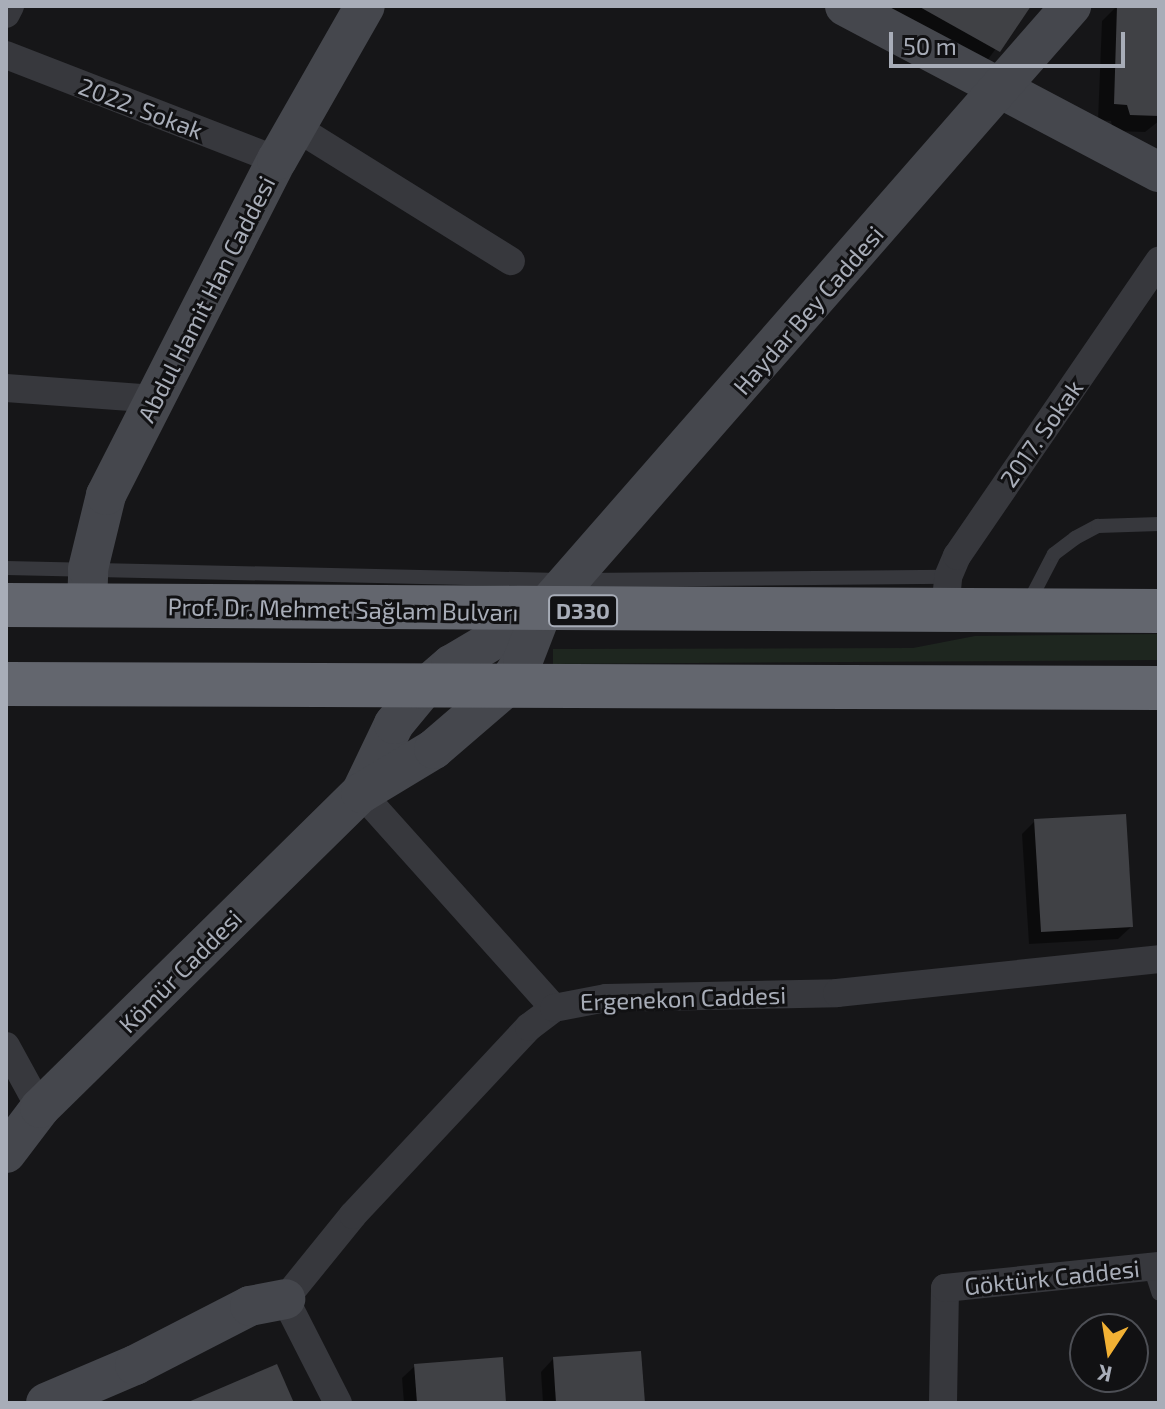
<!DOCTYPE html>
<meta charset="utf-8">
<style>
body{margin:0}
#map{position:relative;width:1165px;height:1409px;overflow:hidden;background:#161618;font-family:"Exo 2",sans-serif}
div>[style]{position:absolute}
.green>*{inset:0;background:#1e261f}
.shadow>*{inset:0;background:#0007}
.building>*{inset:0;background:#404145}
.lane>*{height:14px;margin:-7px;padding:0 7px;transform-origin:7px;border-radius:7px;background:#37383d}
.street>*{height:28px;margin:-14px;padding:0 14px;transform-origin:14px;border-radius:14px;background:#37383d}
.secondary>*{height:40px;margin:-20px;padding:0 20px;transform-origin:20px;border-radius:20px;background:#45474d}
.highway>*{height:44px;margin:-22px;padding:0 22px;transform-origin:22px;border-radius:22px;background:#63666e}
span{translate:-50% -50%;white-space:nowrap;text-align:center;line-height:1.15;-webkit-text-stroke:6px #111113;paint-order:stroke}
.shield-label span{padding:2px 6px;background:#111113;border:2px solid;border-radius:6px;-webkit-text-stroke-width:0}
.shield-label{font-size:22px;color:#a8adb8;font-weight:700}
.street-label{font-size:24px;color:#a8adb8}
.frame{position:absolute;inset:0;border:8px solid #a8adb8;pointer-events:none}
.north{position:absolute;left:1069px;top:1313px;width:80px;height:80px;box-sizing:border-box;background:#111113;border:2px solid #4d4f55;border-radius:50%;rotate:192deg;font-size:22px;font-weight:700;line-height:32px;text-align:center;color:#a8adb8}
.north::after{content:'';display:block;margin:auto;width:28px;height:36px;background:#f2b134;clip-path:polygon(50% 0,100% 100%,50% 72%,0 100%)}
.scale{position:absolute;left:889px;top:32px;width:236px;height:36px;box-sizing:border-box;border:4px solid #a8adb8;border-top:0;padding-left:10px;font-size:24px;line-height:28px;white-space:nowrap;color:#a8adb8;-webkit-text-stroke:6px #111113;paint-order:stroke}
</style>
<div id="map">
<div class="green">
<i style="clip-path:polygon(1159px 634px,1159px 660px,553px 664px,553px 649px,913px 648px,975px 636px)"></i>
</div>
<div class="shadow">
<i style="clip-path:polygon(873px 6px,1026px 6px,982px 68px)"></i>
<i style="clip-path:polygon(1117px 6px,1159px 6px,1159px 121px,1145px 132px,1113px 131px,1111px 121px,1098px 120px,1102px 21px)"></i>
<i style="clip-path:polygon(1035px 821px,1131px 927px,1118px 939px,1029px 944px,1022px 834px)"></i>
<i style="clip-path:polygon(553px 1359px,643px 1403px,543px 1403px,541px 1372px)"></i>
<i style="clip-path:polygon(415px 1366px,504px 1403px,404px 1403px,402px 1378px)"></i>
</div>
<div class="building">
<i style="clip-path:polygon(918px 6px,1031px 6px,1000px 52px)"></i>
<i style="clip-path:polygon(1117px 6px,1159px 6px,1159px 116px,1130px 115px,1127px 105px,1114px 104px)"></i>
<i style="clip-path:polygon(1126px 814px,1133px 927px,1041px 932px,1034px 819px)"></i>
<i style="clip-path:polygon(641px 1351px,645px 1403px,556px 1403px,553px 1357px)"></i>
<i style="clip-path:polygon(503px 1357px,506px 1403px,417px 1403px,414px 1364px)"></i>
<i style="clip-path:polygon(277px 1364px,294px 1403px,186px 1403px)"></i>
</div>
<div class="lane">
<i style="left:6px;top:568px;width:553px;rotate:1.24deg"></i>
<i style="left:580px;top:580px;width:368px;rotate:-0.5deg"></i>
<i style="left:1029px;top:602px;width:54px;rotate:-62.5deg"></i>
<i style="left:1054px;top:554px;width:26px;rotate:-37deg"></i>
<i style="left:1075px;top:538px;width:26px;rotate:-28deg"></i>
<i style="left:1098px;top:526px;width:61px;rotate:-1.9deg"></i>
<i style="left:1150px;top:1267px;width:28px;rotate:72deg"></i>
</div>
<div class="street">
<i style="left:6px;top:14px;width:9px;rotate:-63deg"></i>
<i style="left:6px;top:55px;width:291px;rotate:21.2deg"></i>
<i style="left:297px;top:128px;width:252px;rotate:31.9deg"></i>
<i style="left:6px;top:388px;width:149px;rotate:4.2deg"></i>
<i style="left:945px;top:613px;width:36px;rotate:-85deg"></i>
<i style="left:948px;top:577px;width:23px;rotate:-67deg"></i>
<i style="left:957px;top:556px;width:358px;rotate:-55.6deg"></i>
<i style="left:361px;top:793px;width:289px;rotate:48.1deg"></i>
<i style="left:6px;top:1046px;width:71px;rotate:61.3deg"></i>
<i style="left:338px;top:1403px;width:117px;rotate:-117deg"></i>
<i style="left:285px;top:1299px;width:108px;rotate:-51deg"></i>
<i style="left:353px;top:1215px;width:258px;rotate:-46.9deg"></i>
<i style="left:529px;top:1027px;width:31px;rotate:-37deg"></i>
<i style="left:554px;top:1008px;width:53px;rotate:-10.9deg"></i>
<i style="left:606px;top:998px;width:231px;rotate:-1.2deg"></i>
<i style="left:837px;top:993px;width:324px;rotate:-6deg"></i>
<i style="left:943px;top:1403px;width:115px;rotate:-89deg"></i>
<i style="left:945px;top:1288px;width:215px;rotate:-5.9deg"></i>
</div>
<div class="secondary">
<i style="left:845px;top:6px;width:355px;rotate:27.9deg"></i>
<i style="left:87px;top:606px;width:37px;rotate:-88deg"></i>
<i style="left:88px;top:569px;width:76px;rotate:-76.3deg"></i>
<i style="left:106px;top:495px;width:376px;rotate:-63deg"></i>
<i style="left:277px;top:160px;width:177px;rotate:-60.3deg"></i>
<i style="left:361px;top:793px;width:76px;rotate:-64.4deg"></i>
<i style="left:394px;top:724px;width:45px;rotate:-50.4deg"></i>
<i style="left:423px;top:689px;width:37px;rotate:-41deg"></i>
<i style="left:451px;top:665px;width:106px;rotate:-30.7deg"></i>
<i style="left:6px;top:1153px;width:56px;rotate:-52.9deg"></i>
<i style="left:40px;top:1108px;width:450px;rotate:-44.5deg"></i>
<i style="left:361px;top:793px;width:85px;rotate:-31.1deg"></i>
<i style="left:434px;top:749px;width:94px;rotate:-40.7deg"></i>
<i style="left:505px;top:688px;width:33px;rotate:-57deg"></i>
<i style="left:523px;top:660px;width:53px;rotate:-68.8deg"></i>
<i style="left:542px;top:611px;width:804px;rotate:-48.83deg"></i>
<i style="left:46px;top:1403px;width:97px;rotate:-23.1deg"></i>
<i style="left:135px;top:1365px;width:129px;rotate:-27.2deg"></i>
<i style="left:250px;top:1306px;width:36px;rotate:-11deg"></i>
</div>
<div class="highway">
<i style="left:6px;top:605px;width:1153px;rotate:0.3deg"></i>
<i style="left:6px;top:684px;width:1153px;rotate:0.2deg"></i>
</div>
<div class="shield-label">
<span style="left:583px;top:611px">D330</span>
</div>
<div class="street-label">
<span style="left:141px;top:108px;rotate:21deg">2022. Sokak</span>
<span style="left:206px;top:299px;rotate:-63deg">Abdul Hamit Han Caddesi</span>
<span style="left:808px;top:310px;rotate:-49deg">Haydar Bey Caddesi</span>
<span style="left:1041px;top:433px;rotate:-55deg">2017. Sokak</span>
<span style="left:343px;top:609px;rotate:1deg">Prof. Dr. Mehmet Sağlam Bulvarı</span>
<span style="left:180px;top:971px;rotate:-45deg">Kömür Caddesi</span>
<span style="left:683px;top:998px;rotate:-2deg">Ergenekon Caddesi</span>
<span style="left:1052px;top:1277px;rotate:-6deg">Göktürk Caddesi</span>
</div>
<div class="frame"></div>
<div class="north">K</div>
<div class="scale">50 m</div>
</div>
